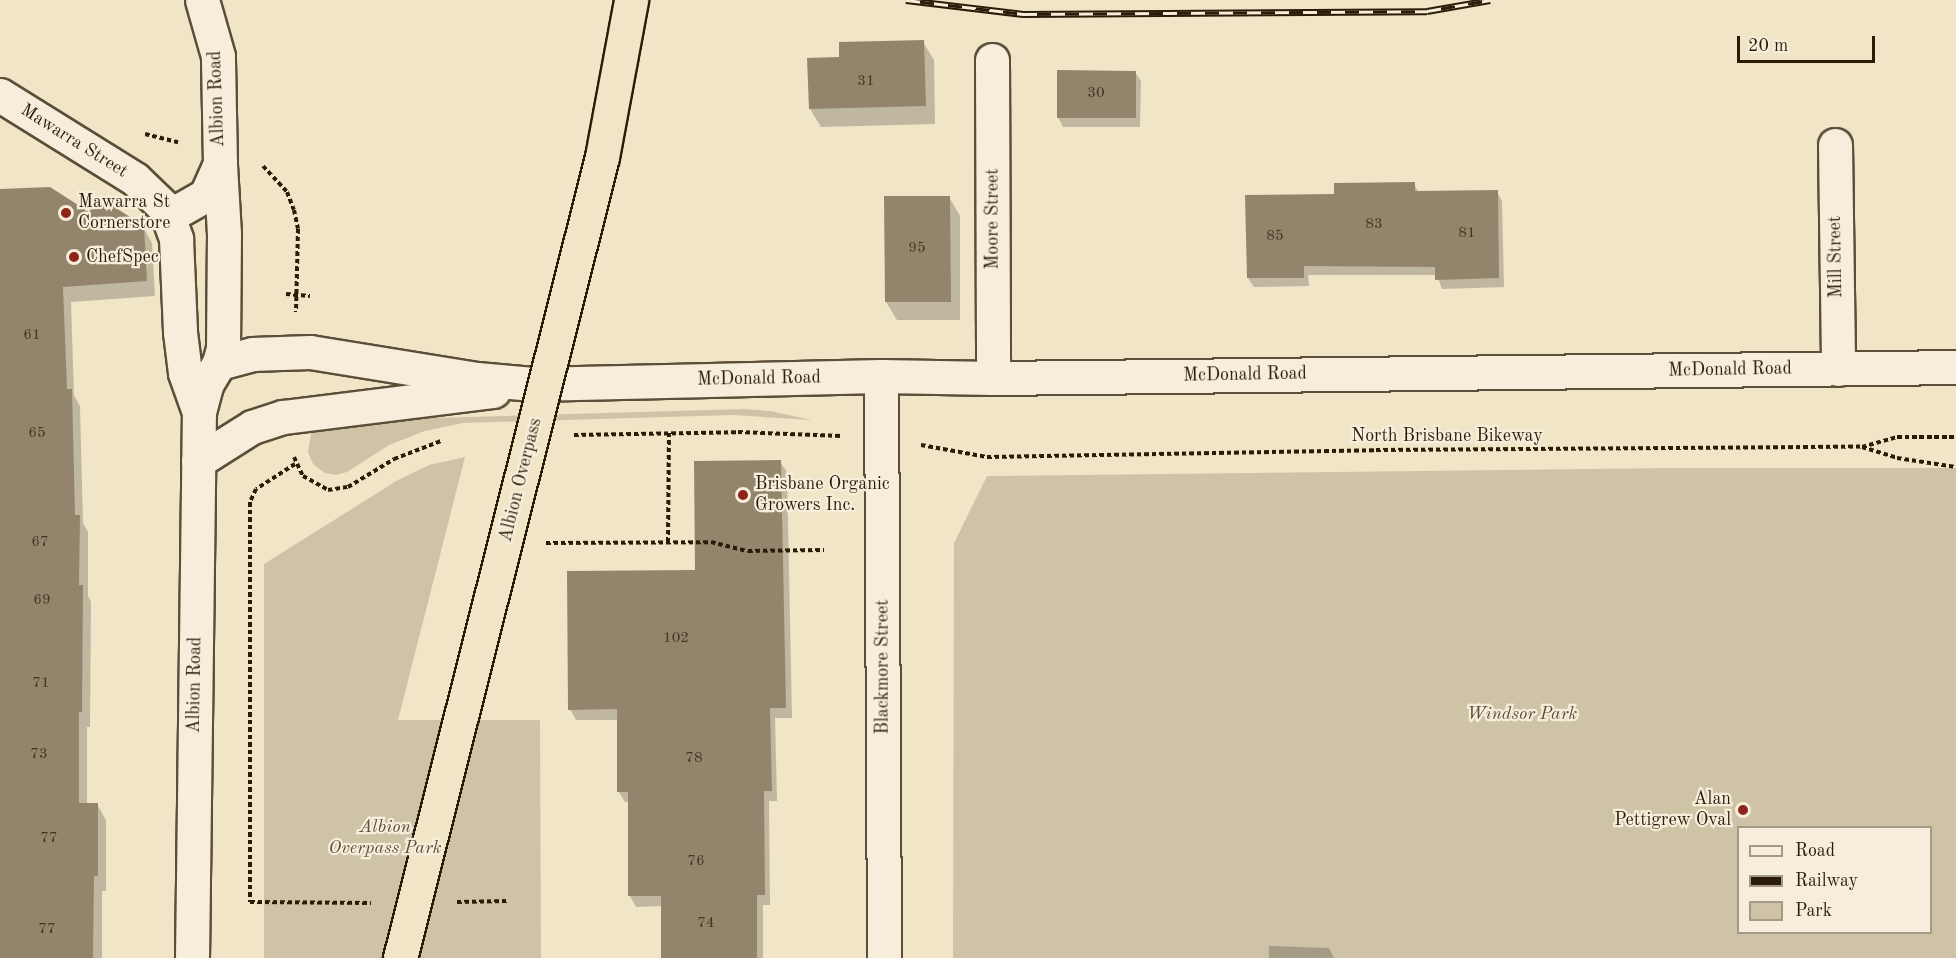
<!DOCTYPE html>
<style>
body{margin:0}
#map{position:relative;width:1956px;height:958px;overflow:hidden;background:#f1e5c8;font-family:"Old Standard TT",serif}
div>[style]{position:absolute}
.green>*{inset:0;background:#cfc3a7}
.shadow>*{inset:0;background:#0003}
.building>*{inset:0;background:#92856c}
.path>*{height:4px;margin-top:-2px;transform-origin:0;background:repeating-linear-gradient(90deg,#2b1c08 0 4.5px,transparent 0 7.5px)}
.roads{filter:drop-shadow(2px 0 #5c4e38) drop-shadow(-2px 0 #5c4e38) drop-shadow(0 2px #5c4e38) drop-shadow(0 -2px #5c4e38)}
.minor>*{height:33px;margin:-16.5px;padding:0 16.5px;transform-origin:16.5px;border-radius:16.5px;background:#f6eedb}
.rail>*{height:7px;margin-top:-3.5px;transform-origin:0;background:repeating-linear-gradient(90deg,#f6eedb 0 14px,#2b1c08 0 28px);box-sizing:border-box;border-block:2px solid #2b1c08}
.bridges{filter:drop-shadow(2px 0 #2b1c08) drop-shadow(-2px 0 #2b1c08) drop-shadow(0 2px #2b1c08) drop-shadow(0 -2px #2b1c08)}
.major-bridge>*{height:33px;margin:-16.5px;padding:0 16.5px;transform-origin:16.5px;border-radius:16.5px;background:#f1e5c8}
.dots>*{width:16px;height:16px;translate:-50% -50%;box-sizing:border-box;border:3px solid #f6eedb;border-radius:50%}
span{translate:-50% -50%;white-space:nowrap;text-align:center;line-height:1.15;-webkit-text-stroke:4.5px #f6eedb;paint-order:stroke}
.number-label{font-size:15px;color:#453621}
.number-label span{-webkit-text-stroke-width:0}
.street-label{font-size:18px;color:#2b1c08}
.poi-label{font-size:18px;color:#2b1c08}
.left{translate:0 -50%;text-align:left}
.right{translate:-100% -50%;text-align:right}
.park-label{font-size:18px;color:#5c4e38;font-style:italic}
.legend{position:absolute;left:1737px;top:826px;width:195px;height:108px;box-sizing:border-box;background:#f6eedb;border:2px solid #a59a87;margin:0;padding:8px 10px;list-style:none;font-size:18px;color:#2b1c08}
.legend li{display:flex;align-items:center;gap:12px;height:30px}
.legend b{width:30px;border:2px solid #a59a87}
.scale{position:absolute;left:1737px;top:36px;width:138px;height:27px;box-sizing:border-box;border:3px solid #2b1c08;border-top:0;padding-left:8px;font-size:18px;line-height:21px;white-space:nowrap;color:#2b1c08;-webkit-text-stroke:4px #f6eedb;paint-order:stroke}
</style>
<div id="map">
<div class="green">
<i style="clip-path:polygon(744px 409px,770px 411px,812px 420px,732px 415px,463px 423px,425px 431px,389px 445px,347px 472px,336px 475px,325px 473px,313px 464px,308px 452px,312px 428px,364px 420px)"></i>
<i style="clip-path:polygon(465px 457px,398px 720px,540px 720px,541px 958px,264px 958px,264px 564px,398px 480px,429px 465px)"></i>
<i style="clip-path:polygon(evenodd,1673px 468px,1956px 468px,1956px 958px,953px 958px,954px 543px,987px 476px,1673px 468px,1738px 828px,1930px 828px,1930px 932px,1738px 932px,1738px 828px)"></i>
</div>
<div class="shadow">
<i style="clip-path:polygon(923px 42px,934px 60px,935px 124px,821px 127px,810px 109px,840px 58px)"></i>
<i style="clip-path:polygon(1135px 72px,1141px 81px,1140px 127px,1063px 127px,1058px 117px)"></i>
<i style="clip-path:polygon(1414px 184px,1419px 193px,1497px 192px,1502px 201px,1504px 287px,1442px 289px,1437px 275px,1308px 275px,1309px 286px,1254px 287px,1248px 278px,1336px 196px)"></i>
<i style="clip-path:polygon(0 190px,143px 227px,152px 243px,155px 296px,71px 302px,74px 395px,80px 406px,83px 523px,88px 532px,88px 596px,91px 602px,90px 727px,87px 727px,87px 804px,97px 804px,106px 820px,106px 891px,102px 891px,102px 958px,0 958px)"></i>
<i style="clip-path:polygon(886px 197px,949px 197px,960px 216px,960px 320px,897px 320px,886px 302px)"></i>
<i style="clip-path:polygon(780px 462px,787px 472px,792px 718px,775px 718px,777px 801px,769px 801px,770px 905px,763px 905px,763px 958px,663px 958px,662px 906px,636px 907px,630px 896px,629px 802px,625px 802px,619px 792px,618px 720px,576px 720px,570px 709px,697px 572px)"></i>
<i style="clip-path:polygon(1269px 946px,1329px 948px,1334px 958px,1269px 958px)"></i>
</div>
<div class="building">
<i style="clip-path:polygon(924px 40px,926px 106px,809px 109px,807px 58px,839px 57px,839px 42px)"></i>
<i style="clip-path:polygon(1057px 70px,1136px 71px,1136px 118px,1057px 118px)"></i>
<i style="clip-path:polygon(1415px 182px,1415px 191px,1498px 190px,1499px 278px,1435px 280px,1435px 267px,1304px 266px,1304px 278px,1247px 278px,1245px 195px,1334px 194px,1334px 183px)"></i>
<i style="clip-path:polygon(50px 187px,89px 212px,99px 197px,144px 226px,147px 281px,63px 287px,67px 389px,72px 389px,75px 515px,80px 515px,79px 585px,83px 585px,82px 712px,79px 712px,79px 803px,98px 803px,98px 876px,94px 876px,93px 958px,0 958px,0 189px)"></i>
<i style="clip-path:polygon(884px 196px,950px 196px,951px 302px,885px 302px)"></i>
<i style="clip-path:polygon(781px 460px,786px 708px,770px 708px,772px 791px,764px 791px,765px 895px,757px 895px,757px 958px,661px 958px,661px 896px,628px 896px,628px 792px,617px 792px,617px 709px,568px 710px,567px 571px,695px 570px,694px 461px)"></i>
</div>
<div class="path">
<i style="left:145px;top:134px;width:34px;rotate:14deg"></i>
<i style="left:263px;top:166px;width:35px;rotate:47deg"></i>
<i style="left:287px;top:192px;width:19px;rotate:69deg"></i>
<i style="left:294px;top:210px;width:19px;rotate:78deg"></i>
<i style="left:298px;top:229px;width:83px;rotate:91.4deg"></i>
<i style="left:286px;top:294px;width:24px;rotate:5deg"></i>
<i style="left:574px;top:435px;width:164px;rotate:-1deg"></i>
<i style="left:738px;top:432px;width:104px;rotate:2.2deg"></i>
<i style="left:921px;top:445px;width:67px;rotate:10.3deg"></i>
<i style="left:987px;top:457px;width:389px;rotate:-1deg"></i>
<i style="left:1376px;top:450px;width:486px;rotate:-0.4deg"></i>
<i style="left:1862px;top:447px;width:36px;rotate:-16deg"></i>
<i style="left:1897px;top:437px;width:59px"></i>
<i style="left:1862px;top:447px;width:37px;rotate:17deg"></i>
<i style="left:1897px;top:458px;width:60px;rotate:8.7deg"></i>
<i style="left:294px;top:457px;width:21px;rotate:65deg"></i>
<i style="left:303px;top:476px;width:29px;rotate:29deg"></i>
<i style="left:328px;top:490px;width:20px;rotate:-9deg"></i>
<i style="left:348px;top:487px;width:54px;rotate:-31.3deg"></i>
<i style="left:394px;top:459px;width:50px;rotate:-21deg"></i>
<i style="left:295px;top:464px;width:46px;rotate:147.3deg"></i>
<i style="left:256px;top:489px;width:14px;rotate:115deg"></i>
<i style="left:250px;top:502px;width:400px;rotate:90deg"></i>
<i style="left:250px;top:902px;width:121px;rotate:0.5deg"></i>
<i style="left:668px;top:542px;width:109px;rotate:-89.5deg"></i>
<i style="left:546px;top:543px;width:165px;rotate:-0.3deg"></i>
<i style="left:711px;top:542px;width:38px;rotate:14deg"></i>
<i style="left:748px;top:551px;width:76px;rotate:-0.8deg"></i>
<i style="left:457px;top:902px;width:50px;rotate:-1.1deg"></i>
</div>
<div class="roads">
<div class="minor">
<i style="left:992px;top:60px;width:318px;rotate:89.8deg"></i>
<i style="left:0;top:95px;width:159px;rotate:31.9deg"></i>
<i style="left:135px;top:179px;width:42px;rotate:44deg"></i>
<i style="left:165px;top:208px;width:33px;rotate:70deg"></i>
<i style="left:176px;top:239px;width:93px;rotate:87.5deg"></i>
<i style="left:180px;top:332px;width:41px;rotate:83deg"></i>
<i style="left:185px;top:373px;width:41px;rotate:70.3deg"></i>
<i style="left:1835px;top:145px;width:224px;rotate:89.2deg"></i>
<i style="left:169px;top:216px;width:43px;rotate:-29.6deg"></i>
<i style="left:206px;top:195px;width:34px;rotate:-66deg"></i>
<i style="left:220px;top:164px;width:108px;rotate:-91.1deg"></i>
<i style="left:218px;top:56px;width:58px;rotate:-105.9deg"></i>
<i style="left:219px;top:363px;width:34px;rotate:-15deg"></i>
<i style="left:252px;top:354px;width:58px;rotate:-2deg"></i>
<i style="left:310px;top:352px;width:169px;rotate:9.2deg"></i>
<i style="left:477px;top:379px;width:56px;rotate:5.1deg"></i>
<i style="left:533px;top:384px;width:348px;rotate:-1.3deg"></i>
<i style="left:881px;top:376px;width:112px;rotate:1deg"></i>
<i style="left:993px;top:378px;width:963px;rotate:-0.65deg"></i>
<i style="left:881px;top:376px;width:582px;rotate:89.7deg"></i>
<i style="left:198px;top:461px;width:64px;rotate:-32.2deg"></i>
<i style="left:252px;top:427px;width:33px;rotate:-18deg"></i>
<i style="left:283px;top:417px;width:212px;rotate:-7.1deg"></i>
<i style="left:192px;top:958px;width:546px;rotate:-89.27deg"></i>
<i style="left:199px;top:412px;width:30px;rotate:-75deg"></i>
<i style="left:207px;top:383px;width:23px;rotate:-59deg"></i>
<i style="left:219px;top:363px;width:16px;rotate:-75deg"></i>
<i style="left:223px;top:348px;width:114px;rotate:-89.5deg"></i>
<i style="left:224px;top:234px;width:70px;rotate:-93.3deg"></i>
</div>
</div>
<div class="rail">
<i style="left:906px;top:0;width:118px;rotate:6.8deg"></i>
<i style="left:1023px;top:14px;width:404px;rotate:-0.4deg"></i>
<i style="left:1427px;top:11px;width:64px;rotate:-9.9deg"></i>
</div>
<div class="bridges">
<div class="major-bridge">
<i style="left:400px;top:958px;width:826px;rotate:-75.85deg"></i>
<i style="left:602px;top:157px;width:160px;rotate:-79.5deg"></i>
</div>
</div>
<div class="dots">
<i style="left:66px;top:213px;background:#8f2418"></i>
<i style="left:74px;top:257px;background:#8f2418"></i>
<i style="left:743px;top:495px;background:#8f2418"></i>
<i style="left:1743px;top:810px;background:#8f2418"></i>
</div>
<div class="number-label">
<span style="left:866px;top:82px">31</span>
<span style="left:1096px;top:94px">30</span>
<span style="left:1374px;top:225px">83</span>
<span style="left:1467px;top:234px">81</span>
<span style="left:1275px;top:237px">85</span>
<span style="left:917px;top:249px">95</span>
<span style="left:32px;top:336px">61</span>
<span style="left:37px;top:434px">65</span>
<span style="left:40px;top:543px">67</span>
<span style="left:42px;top:601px">69</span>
<span style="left:676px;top:639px">102</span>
<span style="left:41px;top:684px">71</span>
<span style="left:39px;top:755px">73</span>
<span style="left:694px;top:759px">78</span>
<span style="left:49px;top:839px">77</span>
<span style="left:696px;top:862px">76</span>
<span style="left:706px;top:924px">74</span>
<span style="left:47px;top:930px">77</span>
</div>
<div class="street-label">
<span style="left:217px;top:99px;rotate:-92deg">Albion Road</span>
<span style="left:74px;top:141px;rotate:32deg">Mawarra Street</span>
<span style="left:993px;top:219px;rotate:-90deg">Moore Street</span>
<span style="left:1836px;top:257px;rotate:-91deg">Mill Street</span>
<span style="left:1730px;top:370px;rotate:-1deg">McDonald Road</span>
<span style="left:1245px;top:375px;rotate:-1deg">McDonald Road</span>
<span style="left:759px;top:379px;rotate:-1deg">McDonald Road</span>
<span style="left:1447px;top:436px">North Brisbane Bikeway</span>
<span style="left:521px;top:480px;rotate:-76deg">Albion Overpass</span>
<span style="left:883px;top:667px;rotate:-90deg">Blackmore Street</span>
<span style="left:195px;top:685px;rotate:-89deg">Albion Road</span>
</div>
<div class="poi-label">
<span class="left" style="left:78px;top:213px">Mawarra St<br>Cornerstore</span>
<span class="left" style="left:86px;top:257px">ChefSpec</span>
<span class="left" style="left:755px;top:495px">Brisbane Organic<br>Growers Inc.</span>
<span class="right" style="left:1731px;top:810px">Alan<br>Pettigrew Oval</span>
</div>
<div class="park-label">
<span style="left:1522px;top:714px">Windsor Park</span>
<span style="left:385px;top:838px">Albion<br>Overpass Park</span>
</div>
<ul class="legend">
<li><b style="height:8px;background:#f6eedb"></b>Road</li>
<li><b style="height:8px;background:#2b1c08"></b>Railway</li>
<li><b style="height:16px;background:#cfc3a7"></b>Park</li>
</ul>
<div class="scale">20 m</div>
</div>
